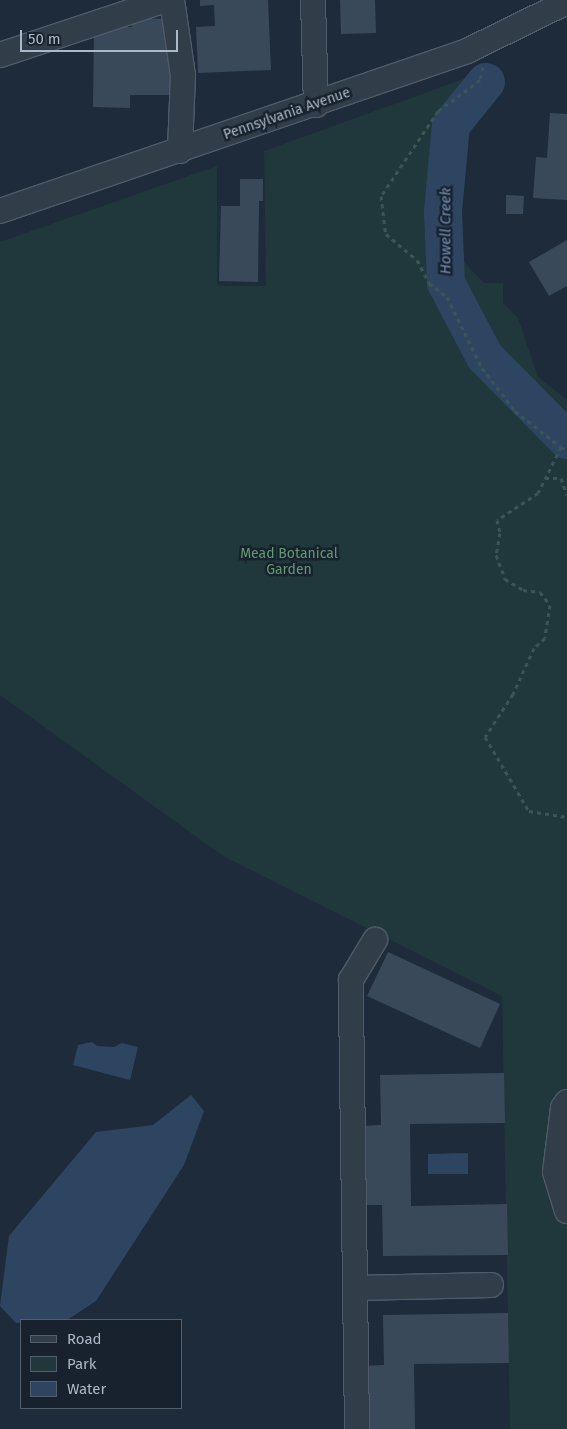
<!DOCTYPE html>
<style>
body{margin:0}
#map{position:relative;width:567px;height:1429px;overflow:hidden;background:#1e2b3a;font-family:"Fira Sans",sans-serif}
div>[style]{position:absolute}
.green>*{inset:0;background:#20383b}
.water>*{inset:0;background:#2e4561}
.river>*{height:38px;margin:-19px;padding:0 19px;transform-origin:19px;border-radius:19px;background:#2e4561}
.building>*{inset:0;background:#3a495a}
.path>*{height:3px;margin-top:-1.5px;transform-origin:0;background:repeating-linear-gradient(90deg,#3b5455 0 4px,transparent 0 8px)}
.roads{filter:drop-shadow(1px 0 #505a68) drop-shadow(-1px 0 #505a68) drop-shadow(0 1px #505a68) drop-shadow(0 -1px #505a68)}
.minor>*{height:24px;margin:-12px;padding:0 12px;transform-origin:12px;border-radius:12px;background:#323d4a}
span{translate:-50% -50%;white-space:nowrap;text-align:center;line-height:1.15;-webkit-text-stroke:5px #18222e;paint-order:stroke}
.street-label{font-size:14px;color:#acb7c7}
.park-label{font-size:14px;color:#629a6d}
.water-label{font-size:15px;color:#718eb2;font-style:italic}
.legend{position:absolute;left:20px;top:1319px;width:162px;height:90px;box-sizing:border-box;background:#18222e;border:1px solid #535e6b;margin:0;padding:6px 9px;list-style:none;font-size:15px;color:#acb7c7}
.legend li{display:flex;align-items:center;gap:10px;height:25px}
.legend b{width:25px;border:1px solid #535e6b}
.scale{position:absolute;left:20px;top:30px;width:158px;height:22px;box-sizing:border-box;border:2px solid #acb7c7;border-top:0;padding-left:6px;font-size:15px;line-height:18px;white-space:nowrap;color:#acb7c7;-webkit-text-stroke:4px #18222e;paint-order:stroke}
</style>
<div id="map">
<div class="green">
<i style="clip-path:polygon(500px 66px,462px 128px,453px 176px,451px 216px,464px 262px,484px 283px,503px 283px,503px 303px,518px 318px,538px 377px,567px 400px,567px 1429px,510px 1429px,502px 996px,223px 856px,0 695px,0 242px,217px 166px,217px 286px,266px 286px,264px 151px)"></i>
</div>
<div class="water">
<i style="clip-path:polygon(92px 1042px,97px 1046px,114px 1047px,122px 1043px,138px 1047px,130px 1080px,73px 1065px,78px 1045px)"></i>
<i style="clip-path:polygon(191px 1095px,204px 1111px,184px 1165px,96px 1301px,67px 1320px,16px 1323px,0 1306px,9px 1236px,96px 1132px,153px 1125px)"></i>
<i style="clip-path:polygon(468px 1153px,468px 1174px,428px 1174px,428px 1154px)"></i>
</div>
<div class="river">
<i style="left:486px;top:82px;width:55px;rotate:129.1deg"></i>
<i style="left:451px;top:125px;width:87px;rotate:95.3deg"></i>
<i style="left:443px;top:212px;width:71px;rotate:87.6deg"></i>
<i style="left:446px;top:283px;width:84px;rotate:62.2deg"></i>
<i style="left:485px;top:357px;width:117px;rotate:45.3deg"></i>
</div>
<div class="building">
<i style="clip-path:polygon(200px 0,268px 0,271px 70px,198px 73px,196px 27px,215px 26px,214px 5px,200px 6px)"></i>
<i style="clip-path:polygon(340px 0,375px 0,376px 33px,341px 34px)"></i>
<i style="clip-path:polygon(132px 18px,173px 19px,173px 95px,130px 95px,130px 108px,93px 107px,94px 27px,132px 27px)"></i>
<i style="clip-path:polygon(550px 113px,567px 114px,567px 200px,533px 198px,536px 157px,547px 158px)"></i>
<i style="clip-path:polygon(240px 179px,263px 179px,263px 201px,259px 201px,258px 282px,219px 281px,221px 206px,240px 206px)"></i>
<i style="clip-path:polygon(506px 195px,524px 196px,523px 214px,506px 214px)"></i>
<i style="clip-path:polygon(567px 240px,567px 286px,549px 296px,529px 262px)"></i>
<i style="clip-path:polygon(388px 952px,500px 1004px,480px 1048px,367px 996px)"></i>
<i style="clip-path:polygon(504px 1073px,505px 1123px,410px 1124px,411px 1206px,507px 1204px,508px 1255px,383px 1256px,382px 1205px,362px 1205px,361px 1126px,381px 1125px,380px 1075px)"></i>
<i style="clip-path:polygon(508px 1313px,509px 1363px,414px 1364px,415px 1429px,365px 1429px,364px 1366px,384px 1365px,383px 1315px)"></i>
</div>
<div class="path">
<i style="left:483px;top:67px;width:13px;rotate:103deg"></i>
<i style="left:480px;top:80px;width:52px;rotate:143.6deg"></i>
<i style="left:438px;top:111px;width:102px;rotate:123.8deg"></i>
<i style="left:381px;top:196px;width:38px;rotate:83deg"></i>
<i style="left:386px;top:234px;width:40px;rotate:40deg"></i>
<i style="left:417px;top:260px;width:26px;rotate:62deg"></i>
<i style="left:429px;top:283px;width:23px;rotate:38deg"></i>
<i style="left:447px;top:297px;width:79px;rotate:63.8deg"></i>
<i style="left:482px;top:368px;width:54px;rotate:52.5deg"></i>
<i style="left:515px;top:411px;width:58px;rotate:38deg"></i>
<i style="left:561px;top:447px;width:51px;rotate:116.6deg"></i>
<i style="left:538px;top:493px;width:49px;rotate:146.6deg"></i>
<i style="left:497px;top:520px;width:13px;rotate:77deg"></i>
<i style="left:500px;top:533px;width:22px;rotate:100deg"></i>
<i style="left:496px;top:555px;width:26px;rotate:69deg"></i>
<i style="left:505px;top:579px;width:21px;rotate:31deg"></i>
<i style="left:523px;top:590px;width:17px;rotate:7deg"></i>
<i style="left:540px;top:592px;width:16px;rotate:52deg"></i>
<i style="left:550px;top:605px;width:33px;rotate:99deg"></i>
<i style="left:545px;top:638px;width:15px;rotate:138deg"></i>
<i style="left:534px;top:648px;width:51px;rotate:114.5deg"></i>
<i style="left:513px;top:694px;width:51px;rotate:123.1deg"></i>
<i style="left:485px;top:737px;width:86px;rotate:59.3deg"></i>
<i style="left:529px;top:811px;width:38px;rotate:9deg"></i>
<i style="left:561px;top:447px;width:7px;rotate:27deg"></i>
<i style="left:545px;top:478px;width:16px"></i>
<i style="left:561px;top:478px;width:18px;rotate:71deg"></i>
</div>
<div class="roads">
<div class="minor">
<i style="left:172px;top:0;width:76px;rotate:81.7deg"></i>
<i style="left:183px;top:75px;width:76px;rotate:92.3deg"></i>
<i style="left:313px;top:0;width:105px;rotate:88.4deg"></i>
<i style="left:0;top:55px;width:174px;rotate:-18.4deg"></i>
<i style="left:0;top:211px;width:496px;rotate:-18.9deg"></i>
<i style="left:469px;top:50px;width:109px;rotate:-26.1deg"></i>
<i style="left:567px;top:1102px;width:7px;rotate:124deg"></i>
<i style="left:563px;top:1108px;width:64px;rotate:97.1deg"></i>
<i style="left:555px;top:1172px;width:41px;rotate:72.9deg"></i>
<i style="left:356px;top:1288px;width:135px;rotate:-1.3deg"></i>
<i style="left:357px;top:1429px;width:449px;rotate:-90.8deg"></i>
<i style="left:351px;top:980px;width:47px;rotate:-59deg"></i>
</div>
</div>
<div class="street-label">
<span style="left:287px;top:114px;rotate:-19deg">Pennsylvania Avenue</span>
</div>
<div class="park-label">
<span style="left:289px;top:562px">Mead Botanical<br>Garden</span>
</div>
<div class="water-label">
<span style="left:446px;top:231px;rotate:-90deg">Howell Creek</span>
</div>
<ul class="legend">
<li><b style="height:6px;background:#323d4a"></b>Road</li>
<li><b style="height:14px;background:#20383b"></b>Park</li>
<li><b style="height:14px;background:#2e4561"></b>Water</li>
</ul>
<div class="scale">50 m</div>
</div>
